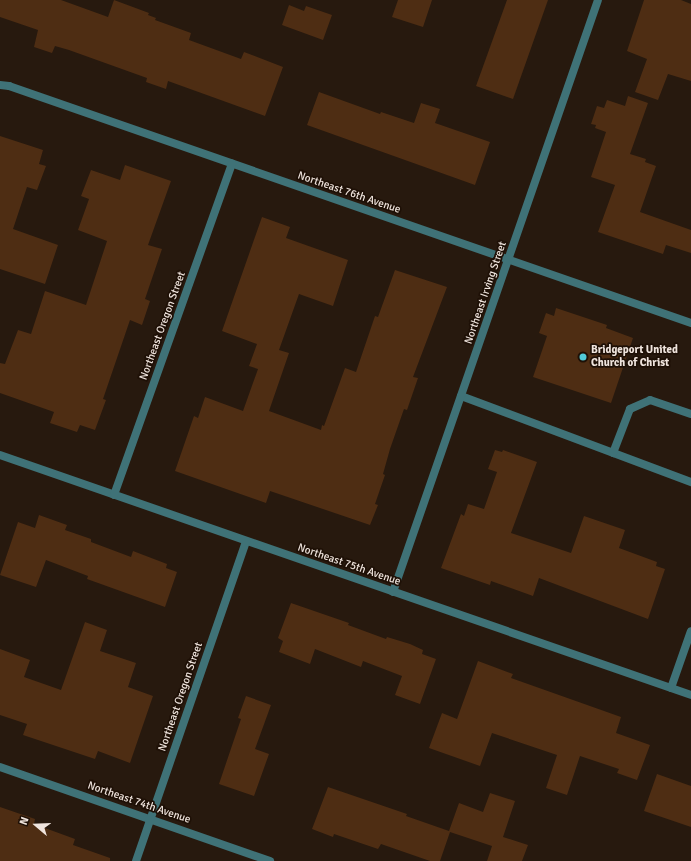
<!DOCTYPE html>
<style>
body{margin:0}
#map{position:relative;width:691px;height:861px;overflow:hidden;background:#27190e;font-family:Signika,sans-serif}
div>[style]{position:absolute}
.building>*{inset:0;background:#4e2d13}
.service>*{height:8px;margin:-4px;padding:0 4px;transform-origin:4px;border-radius:4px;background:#3f7277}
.minor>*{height:8px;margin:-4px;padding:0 4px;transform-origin:4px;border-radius:4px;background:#3f7277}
.dots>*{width:11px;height:11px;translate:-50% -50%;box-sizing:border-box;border:2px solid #1e1006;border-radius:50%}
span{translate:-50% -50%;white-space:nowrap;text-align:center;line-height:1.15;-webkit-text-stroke:3.5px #1e1006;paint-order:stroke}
.street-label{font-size:11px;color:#efe4dd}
.poi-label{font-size:11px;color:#efe4dd;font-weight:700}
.left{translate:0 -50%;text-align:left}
.north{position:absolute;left:16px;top:805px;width:40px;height:40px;-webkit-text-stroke:3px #1e1006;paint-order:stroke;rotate:289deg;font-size:11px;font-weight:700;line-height:16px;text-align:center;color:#efe4dd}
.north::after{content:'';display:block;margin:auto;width:14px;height:18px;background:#efe4dd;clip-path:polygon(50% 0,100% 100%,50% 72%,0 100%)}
</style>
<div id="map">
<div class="building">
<i style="clip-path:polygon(0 0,61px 0,108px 17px,114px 0,149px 13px,148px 15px,156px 18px,155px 20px,191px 33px,189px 40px,241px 59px,244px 52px,283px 67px,265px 116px,168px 81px,166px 89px,146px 82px,147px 78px,69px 50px,55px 46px,52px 53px,34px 47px,38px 30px,0 17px)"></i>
<i style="clip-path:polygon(398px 0,432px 0,423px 27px,392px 17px)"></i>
<i style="clip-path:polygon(507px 0,548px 0,513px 99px,476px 86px)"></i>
<i style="clip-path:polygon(644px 0,681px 0,691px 4px,691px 81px,668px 74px,658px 100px,635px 92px,647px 59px,627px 51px)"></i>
<i style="clip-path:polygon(289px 5px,304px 11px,306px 6px,332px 15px,323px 40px,282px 25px)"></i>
<i style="clip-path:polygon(319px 92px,380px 114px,381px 112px,414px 123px,421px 103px,440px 109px,435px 123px,490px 142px,475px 185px,307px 125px)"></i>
<i style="clip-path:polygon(628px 96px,648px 103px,630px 154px,646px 159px,645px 162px,656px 166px,640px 212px,691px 230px,691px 253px,666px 245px,663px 254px,598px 232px,615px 185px,591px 177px,606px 132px,595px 128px,596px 125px,591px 124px,597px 106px,604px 108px,607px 100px,625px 106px)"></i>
<i style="clip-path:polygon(0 136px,43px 150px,39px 164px,46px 166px,37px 190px,27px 187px,13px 229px,58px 245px,45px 284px,0 269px)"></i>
<i style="clip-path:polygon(125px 165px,171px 181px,148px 245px,162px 249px,145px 299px,150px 301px,142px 325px,130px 320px,103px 399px,106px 400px,95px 430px,80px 425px,77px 432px,50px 423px,54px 412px,0 393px,0 363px,5px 364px,18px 330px,31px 334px,45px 291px,86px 305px,107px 241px,78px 230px,89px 199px,81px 196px,91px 170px,120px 180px)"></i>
<i style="clip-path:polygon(262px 217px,290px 227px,286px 238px,348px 260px,333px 306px,299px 294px,279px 350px,289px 353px,269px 411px,321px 430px,322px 425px,324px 426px,345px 368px,356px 372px,375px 316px,378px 317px,395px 270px,447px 287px,413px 377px,418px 378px,407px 410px,404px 409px,390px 449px,383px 474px,385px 475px,375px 504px,378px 505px,370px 525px,270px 491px,266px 503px,175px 471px,194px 416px,198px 418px,205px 397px,243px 411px,258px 369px,249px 366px,257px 344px,222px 331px)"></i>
<i style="clip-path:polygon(556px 308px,607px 325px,606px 328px,633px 338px,611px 403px,533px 377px,547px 336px,539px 333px,546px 313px,554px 316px)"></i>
<i style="clip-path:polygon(495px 450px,502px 452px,503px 450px,537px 462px,511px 533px,571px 553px,584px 516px,625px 530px,619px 548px,657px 562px,656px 566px,665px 569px,648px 619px,539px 578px,533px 596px,491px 581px,490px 585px,441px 568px,461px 514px,464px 516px,468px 504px,484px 509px,497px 472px,488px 469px)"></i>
<i style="clip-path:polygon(39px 515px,67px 525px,65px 530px,91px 539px,91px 542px,131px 557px,133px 551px,167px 564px,166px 568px,177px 572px,165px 607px,87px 579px,88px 576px,46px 560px,36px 587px,0 575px,18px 522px,35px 528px)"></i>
<i style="clip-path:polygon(291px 603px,349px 623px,348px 625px,386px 639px,387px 637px,410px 644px,423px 650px,422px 654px,436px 659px,420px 704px,395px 695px,402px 676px,363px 661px,361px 667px,315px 649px,310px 664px,279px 652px,283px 641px,278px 638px)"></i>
<i style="clip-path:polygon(85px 622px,107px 630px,100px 651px,136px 663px,128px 687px,153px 696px,130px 763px,98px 751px,95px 759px,23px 735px,27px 724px,0 715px,0 649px,30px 660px,24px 677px,61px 690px)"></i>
<i style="clip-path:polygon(478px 661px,513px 674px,511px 678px,621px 717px,616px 733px,650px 745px,637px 780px,617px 773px,619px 769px,580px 756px,567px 795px,546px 788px,557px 755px,492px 733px,480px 766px,429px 748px,442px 713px,457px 719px)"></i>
<i style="clip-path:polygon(246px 696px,271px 705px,255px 749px,269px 754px,254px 796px,219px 784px,241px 719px,238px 718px)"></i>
<i style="clip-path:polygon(657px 774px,691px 786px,691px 827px,644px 811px)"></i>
<i style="clip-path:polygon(328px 787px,407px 814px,406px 816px,449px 831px,459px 803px,483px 812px,490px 793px,515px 801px,503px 837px,528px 845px,522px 861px,487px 861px,492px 846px,450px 832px,440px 861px,430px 861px,381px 844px,378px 849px,334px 834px,333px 837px,312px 829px)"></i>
<i style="clip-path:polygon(0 807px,35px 819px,34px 824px,75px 839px,73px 845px,110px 858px,110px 861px,0 861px)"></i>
</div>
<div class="service">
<i style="left:461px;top:396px;width:246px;rotate:20.5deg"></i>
<i style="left:613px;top:453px;width:47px;rotate:-68.9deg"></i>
<i style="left:630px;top:409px;width:22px;rotate:-24deg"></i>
<i style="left:650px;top:400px;width:43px;rotate:18.9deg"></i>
</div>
<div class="minor">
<i style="left:0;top:85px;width:9px;rotate:6deg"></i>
<i style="left:9px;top:86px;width:722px;rotate:19.16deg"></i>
<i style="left:0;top:455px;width:731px;rotate:19.15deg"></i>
<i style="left:114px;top:495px;width:352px;rotate:-70.4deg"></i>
<i style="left:393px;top:592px;width:626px;rotate:-70.9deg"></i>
<i style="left:671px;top:688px;width:60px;rotate:-70.7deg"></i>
<i style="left:0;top:767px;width:286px;rotate:19.2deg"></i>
<i style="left:136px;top:861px;width:338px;rotate:-71deg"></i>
</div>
<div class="dots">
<i style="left:583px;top:357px;background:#52cbd8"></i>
</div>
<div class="street-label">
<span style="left:349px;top:193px;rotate:19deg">Northeast 76th Avenue</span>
<span style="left:486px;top:293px;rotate:-71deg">Northeast Irving Street</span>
<span style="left:163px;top:326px;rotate:-70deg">Northeast Oregon Street</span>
<span style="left:349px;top:565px;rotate:19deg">Northeast 75th Avenue</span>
<span style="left:181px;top:697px;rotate:-71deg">Northeast Oregon Street</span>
<span style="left:139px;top:803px;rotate:19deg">Northeast 74th Avenue</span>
</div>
<div class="poi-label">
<span class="left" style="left:591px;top:357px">Bridgeport United<br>Church of Christ</span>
</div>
<div class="north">N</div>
</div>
